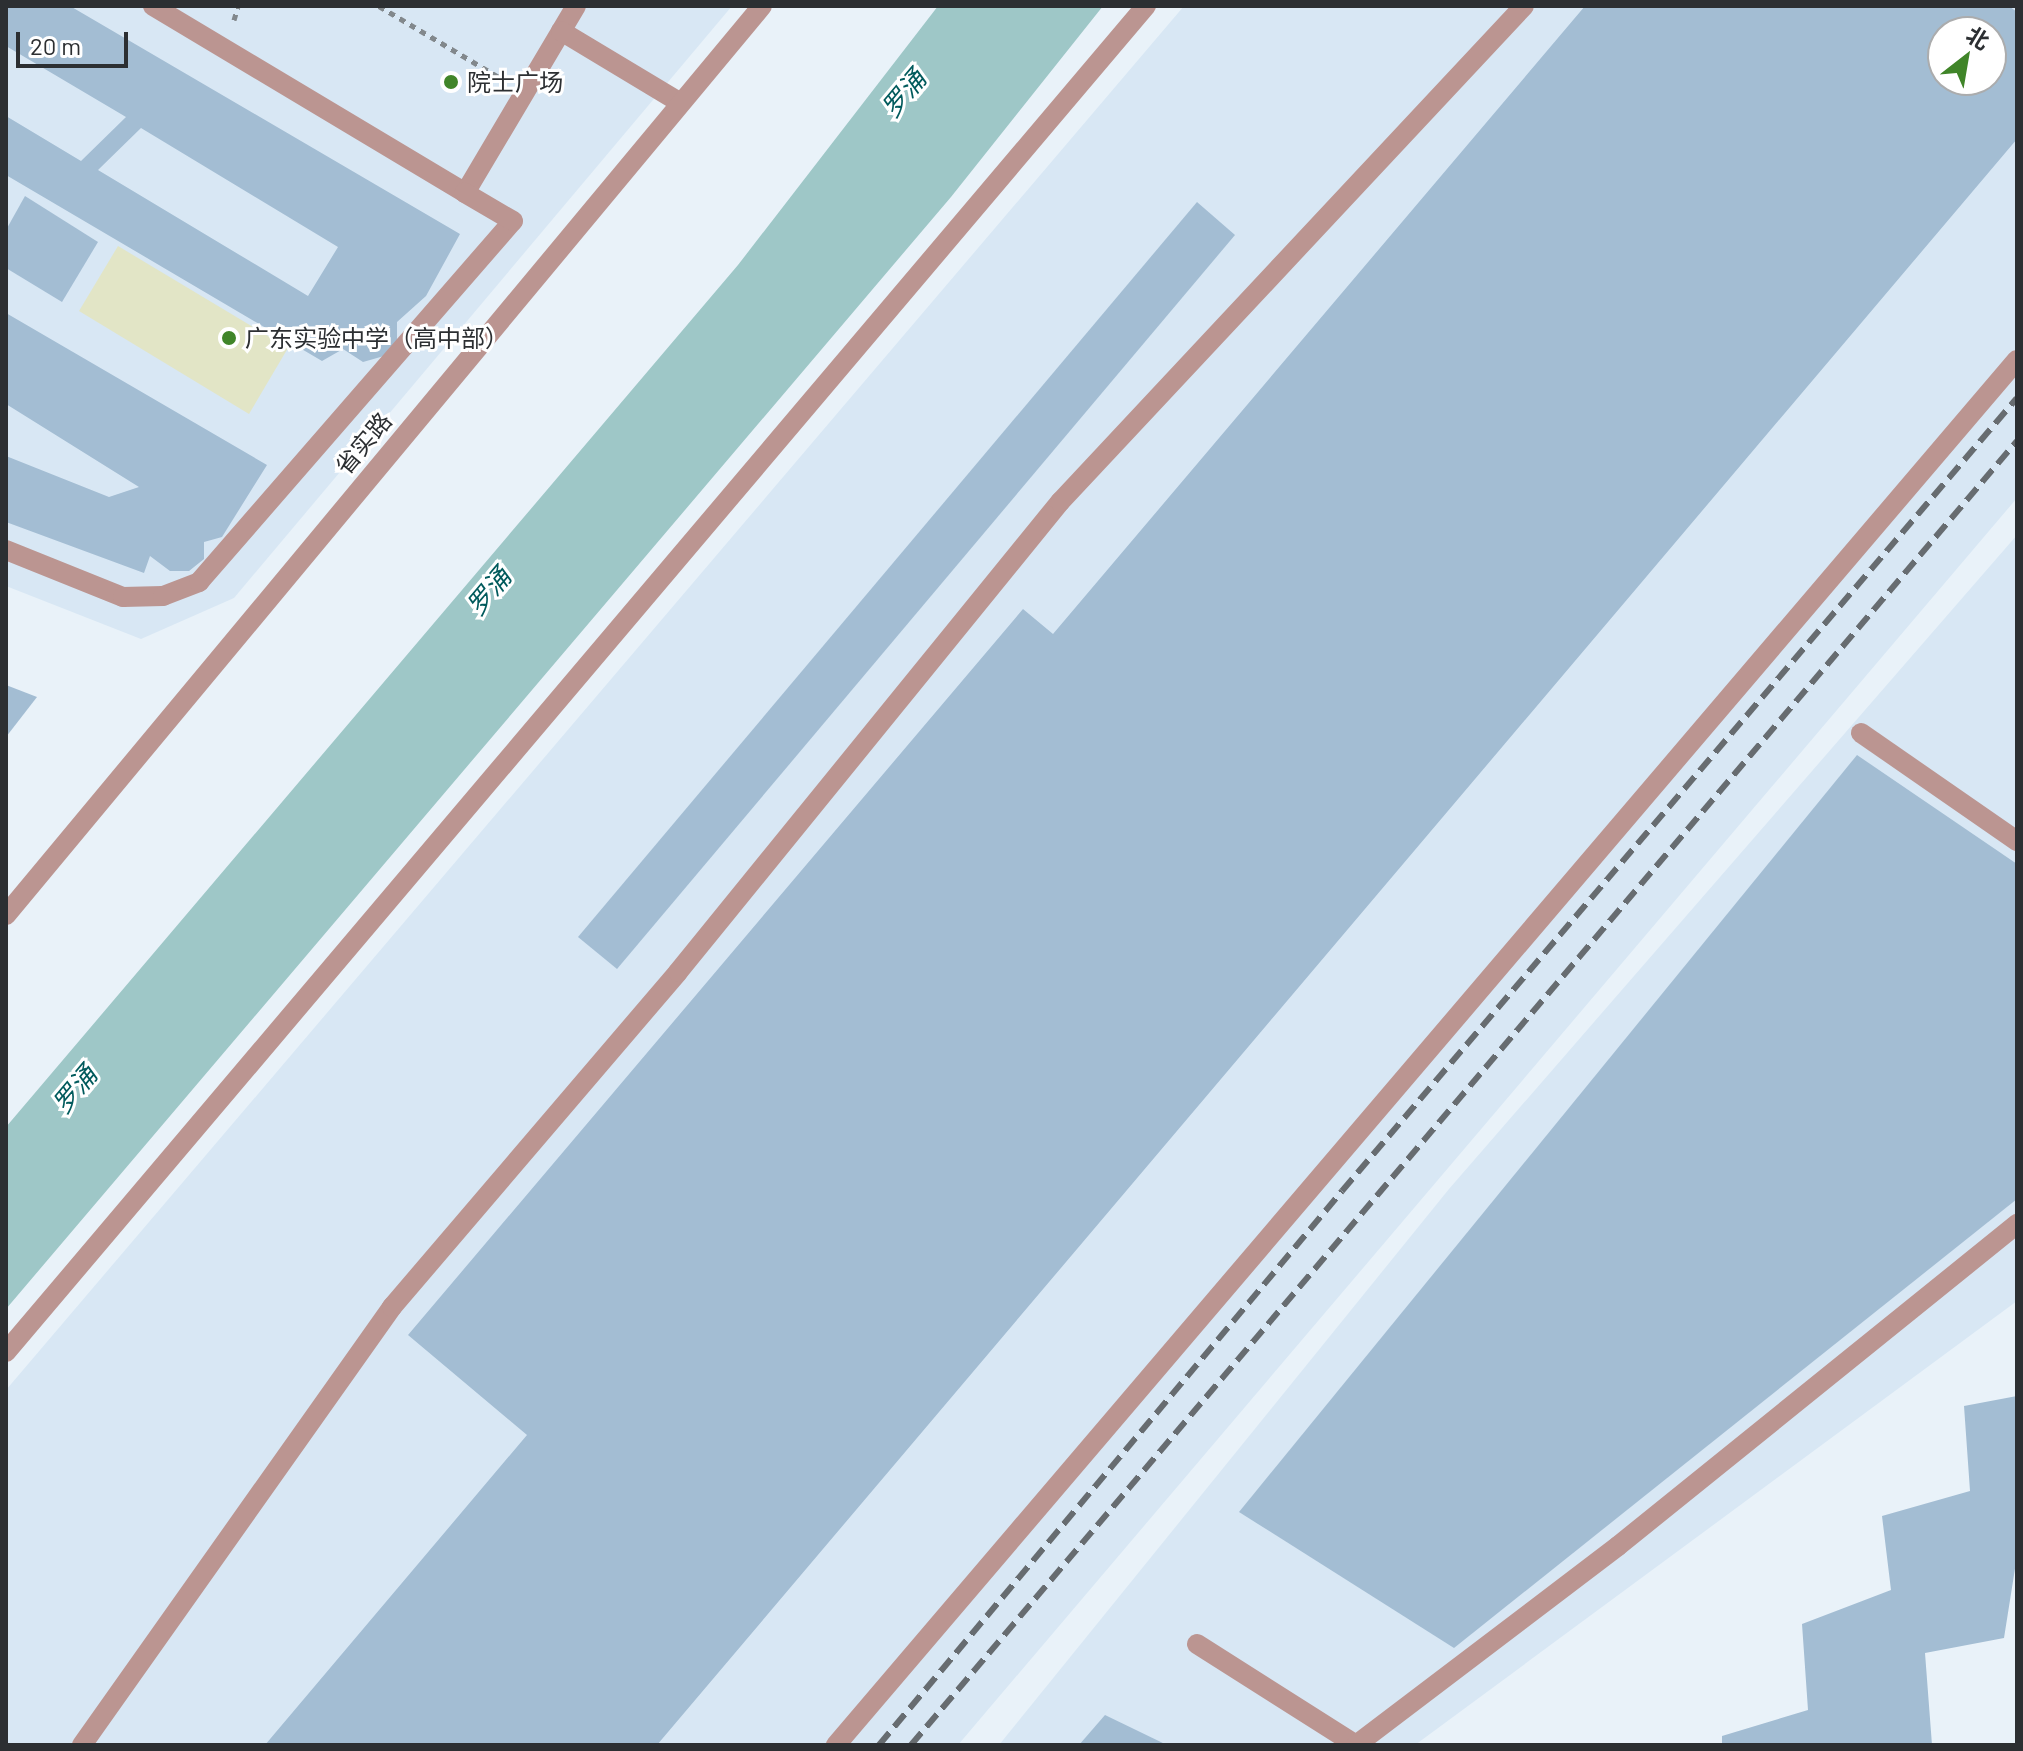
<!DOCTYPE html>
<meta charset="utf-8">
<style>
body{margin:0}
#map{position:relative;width:2023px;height:1751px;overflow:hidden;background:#e9f2f9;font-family:Barlow,"Noto Sans SC",sans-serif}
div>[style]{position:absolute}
.built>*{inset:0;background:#d8e7f4}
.green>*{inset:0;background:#e2e5c6}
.water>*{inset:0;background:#9ec7c7}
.building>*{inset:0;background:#a3bdd3}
.path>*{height:5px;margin-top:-2.5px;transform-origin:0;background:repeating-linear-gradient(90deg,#82888c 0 6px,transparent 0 12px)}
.minor>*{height:20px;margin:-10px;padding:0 10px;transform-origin:10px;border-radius:10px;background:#bb9591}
.rail>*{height:6px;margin-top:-3px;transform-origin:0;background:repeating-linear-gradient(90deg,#676c70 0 16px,transparent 0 24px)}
.dots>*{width:22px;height:22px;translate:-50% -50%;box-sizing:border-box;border:4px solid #fff;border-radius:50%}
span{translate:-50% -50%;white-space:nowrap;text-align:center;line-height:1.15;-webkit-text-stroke:6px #fff;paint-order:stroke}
.poi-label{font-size:24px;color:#2c2f32}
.left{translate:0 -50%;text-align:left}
.street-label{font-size:24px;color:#2c2f32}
.water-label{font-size:26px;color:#005a5c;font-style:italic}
.frame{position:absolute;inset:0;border:8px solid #2c2f32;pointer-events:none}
.north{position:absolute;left:1927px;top:16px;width:80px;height:80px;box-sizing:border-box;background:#fff;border:2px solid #abacad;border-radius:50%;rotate:31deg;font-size:22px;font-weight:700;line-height:32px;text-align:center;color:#2c2f32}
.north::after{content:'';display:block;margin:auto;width:28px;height:36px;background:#408529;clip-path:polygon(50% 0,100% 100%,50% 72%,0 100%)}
.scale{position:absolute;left:16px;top:32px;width:112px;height:36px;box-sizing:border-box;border:4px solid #2c2f32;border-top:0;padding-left:10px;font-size:24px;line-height:28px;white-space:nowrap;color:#2c2f32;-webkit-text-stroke:6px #fff;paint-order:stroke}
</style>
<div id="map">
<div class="built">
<i style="clip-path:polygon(6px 6px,732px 6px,234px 598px,141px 639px,6px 586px)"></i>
<i style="clip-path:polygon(evenodd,1184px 6px,2017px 6px,2017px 498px,958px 1745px,6px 1745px,6px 1390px,1184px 6px,1943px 32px,1991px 32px,1991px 80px,1943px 80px,1943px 32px)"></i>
<i style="clip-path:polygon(2017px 535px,2017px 1301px,1415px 1745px,999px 1745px,1449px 1189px)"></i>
</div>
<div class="green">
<i style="clip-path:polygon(118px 246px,288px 348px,249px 414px,79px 311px)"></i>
</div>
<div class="water">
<i style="clip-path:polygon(938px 6px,1103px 6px,951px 197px,6px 1309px,6px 1127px,738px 265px)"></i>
</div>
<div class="building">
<i style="clip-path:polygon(evenodd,6px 6px,70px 6px,460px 234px,426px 296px,397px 322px,397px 342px,384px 356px,363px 362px,343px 349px,322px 361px,6px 175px,6px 116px,81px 161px,126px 117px,6px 46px,6px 6px,141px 128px,338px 247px,308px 296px,98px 170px,141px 128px)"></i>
<i style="clip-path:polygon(evenodd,1585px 6px,2009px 6px,2017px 12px,2017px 139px,657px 1745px,265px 1745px,527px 1435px,408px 1335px,1023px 609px,1053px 634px,1585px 6px,1943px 32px,1991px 32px,1991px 80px,1943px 80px,1943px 32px)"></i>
<i style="clip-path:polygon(25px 196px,98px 242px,62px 302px,6px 268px,6px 230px)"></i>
<i style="clip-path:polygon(1197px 202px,1235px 235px,617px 969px,578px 937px)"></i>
<i style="clip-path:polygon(6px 313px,267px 465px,222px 537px,204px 542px,204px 559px,189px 571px,170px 571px,150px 556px,144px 573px,6px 522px,6px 456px,109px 497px,139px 487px,6px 404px)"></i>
<i style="clip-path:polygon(6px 685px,37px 697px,6px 737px)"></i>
<i style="clip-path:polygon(1857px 755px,2017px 864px,2017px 1199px,1454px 1648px,1239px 1512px)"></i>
<i style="clip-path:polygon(2017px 1396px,2017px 1556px,2004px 1638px,1925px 1653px,1932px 1745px,1722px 1745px,1722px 1736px,1808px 1710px,1802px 1624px,1891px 1590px,1882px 1516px,1970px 1491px,1964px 1406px)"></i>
<i style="clip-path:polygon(1105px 1715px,1167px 1745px,1079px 1745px)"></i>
</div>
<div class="path">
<i style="left:379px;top:6px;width:143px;rotate:30.7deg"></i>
<i style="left:234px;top:20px;width:15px;rotate:-74deg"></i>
</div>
<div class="minor">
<i style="left:153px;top:6px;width:364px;rotate:30.9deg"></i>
<i style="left:465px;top:193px;width:217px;rotate:-59.3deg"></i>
<i style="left:561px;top:31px;width:138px;rotate:31deg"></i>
<i style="left:6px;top:550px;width:126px;rotate:21.9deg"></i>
<i style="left:123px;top:597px;width:40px;rotate:-1.4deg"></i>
<i style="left:163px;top:596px;width:39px;rotate:-21deg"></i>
<i style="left:199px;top:582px;width:478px;rotate:-49deg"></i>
<i style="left:513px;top:221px;width:56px;rotate:-149.7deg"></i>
<i style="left:1861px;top:733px;width:190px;rotate:34.7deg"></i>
<i style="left:6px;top:915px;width:1182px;rotate:-50.25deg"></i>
<i style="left:6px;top:1352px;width:1764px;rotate:-49.74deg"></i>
<i style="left:1197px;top:1644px;width:188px;rotate:32.4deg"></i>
<i style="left:1356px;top:1745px;width:329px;rotate:-37.2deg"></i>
<i style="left:1618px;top:1546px;width:513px;rotate:-38.9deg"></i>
<i style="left:82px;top:1745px;width:537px;rotate:-54.71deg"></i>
<i style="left:392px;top:1307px;width:440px;rotate:-49.5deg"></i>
<i style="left:678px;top:972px;width:606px;rotate:-50.9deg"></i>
<i style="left:1060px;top:502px;width:679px;rotate:-46.91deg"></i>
<i style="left:836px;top:1745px;width:1820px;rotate:-49.55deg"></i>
</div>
<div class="rail">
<i style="left:879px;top:1745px;width:722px;rotate:-50.11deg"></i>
<i style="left:1342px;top:1191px;width:1041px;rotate:-49.6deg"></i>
<i style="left:911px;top:1745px;width:1710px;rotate:-49.7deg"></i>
</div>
<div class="dots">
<i style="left:451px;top:82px;background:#408529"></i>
<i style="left:229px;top:338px;background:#408529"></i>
</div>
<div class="poi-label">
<span class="left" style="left:467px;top:82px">院士广场</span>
<span class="left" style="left:245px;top:338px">广东实验中学（高中部）</span>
</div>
<div class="street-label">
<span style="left:363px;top:443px;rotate:-50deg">省实路</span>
</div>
<div class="water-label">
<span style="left:903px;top:93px;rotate:-50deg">罗涌</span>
<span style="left:488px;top:591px;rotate:-50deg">罗涌</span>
<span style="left:74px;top:1089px;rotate:-50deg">罗涌</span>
</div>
<div class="frame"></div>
<div class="north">北</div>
<div class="scale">20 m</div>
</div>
